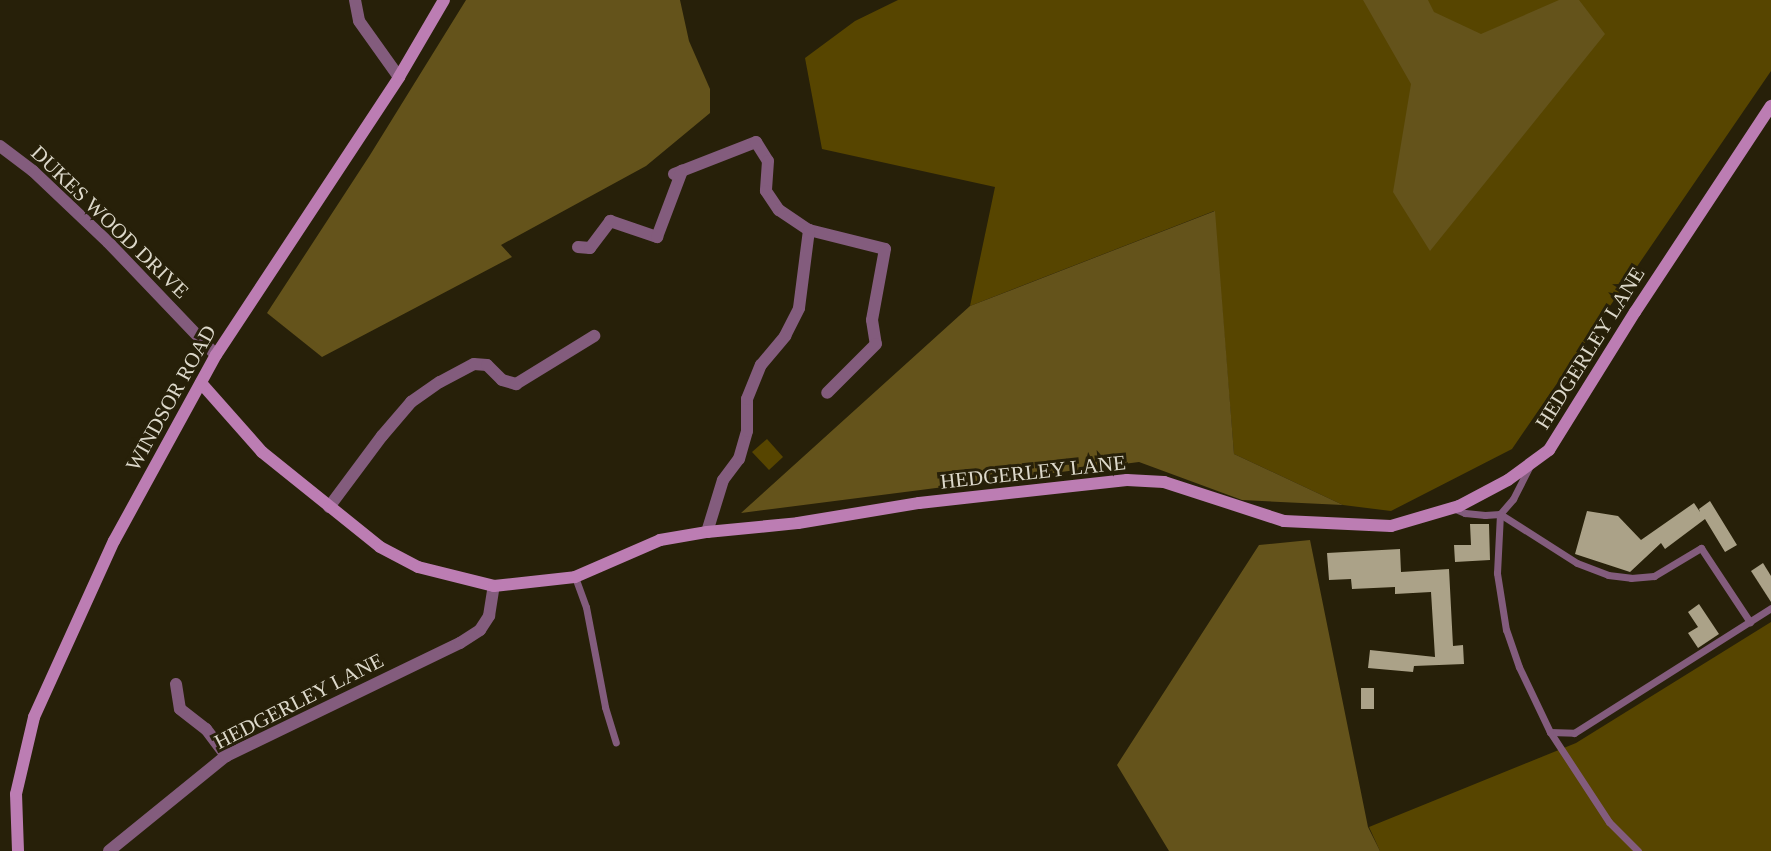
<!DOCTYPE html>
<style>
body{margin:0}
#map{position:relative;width:1771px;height:851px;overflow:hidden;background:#272009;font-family:"Times New Roman",serif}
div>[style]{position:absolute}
.green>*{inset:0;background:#574500}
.forest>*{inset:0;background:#64531b}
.building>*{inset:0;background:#aba288}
.lane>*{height:7px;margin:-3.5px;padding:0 3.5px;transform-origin:3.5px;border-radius:3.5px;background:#835c7d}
.street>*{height:12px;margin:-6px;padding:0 6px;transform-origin:6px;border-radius:6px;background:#835c7d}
.secondary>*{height:12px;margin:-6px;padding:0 6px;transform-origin:6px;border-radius:6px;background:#bc7db3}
span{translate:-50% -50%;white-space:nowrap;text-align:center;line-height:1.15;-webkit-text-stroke:6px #272009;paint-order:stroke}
.street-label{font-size:21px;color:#dcd8ca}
</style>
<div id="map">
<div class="green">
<i style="clip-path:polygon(898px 0,1771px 0,1771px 71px,1512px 449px,1391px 511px,1343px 505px,1234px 454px,1214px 211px,970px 306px,995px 187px,822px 149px,805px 58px,855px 21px)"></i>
<i style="clip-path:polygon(767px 439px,783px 457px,769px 470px,752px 452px)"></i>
<i style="clip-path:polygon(1771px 622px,1771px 851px,1380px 851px,1369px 827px,1576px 743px)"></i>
</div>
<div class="forest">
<i style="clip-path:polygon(466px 0,680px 0,689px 41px,710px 89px,710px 113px,646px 166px,501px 245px,512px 257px,322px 357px,267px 313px,370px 155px)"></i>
<i style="clip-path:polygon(1363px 0,1428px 0,1434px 12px,1481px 34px,1559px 0,1579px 0,1605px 34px,1430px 251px,1393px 192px,1411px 84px)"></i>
<i style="clip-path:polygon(1215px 211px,1234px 454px,1343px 505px,1242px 500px,1139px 462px,741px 513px,970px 306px)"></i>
<i style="clip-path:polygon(1310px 540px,1368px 827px,1380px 851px,1169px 851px,1117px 765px,1259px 545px)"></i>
</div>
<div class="building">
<i style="clip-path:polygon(1710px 501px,1737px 545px,1725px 552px,1705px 519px,1665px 549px,1661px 543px,1630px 572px,1575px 554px,1587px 511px,1618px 516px,1641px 540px,1694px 503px,1700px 512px,1699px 509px)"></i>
<i style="clip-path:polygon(1470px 524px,1489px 524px,1490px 560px,1455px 562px,1454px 545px,1471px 545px)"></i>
<i style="clip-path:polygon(1400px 549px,1401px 572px,1449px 569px,1453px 646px,1463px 645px,1464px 664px,1414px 666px,1413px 672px,1368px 668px,1370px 650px,1435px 657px,1431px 592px,1395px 594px,1395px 587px,1352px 589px,1351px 579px,1329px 580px,1327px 553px)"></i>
<i style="clip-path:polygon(1763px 563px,1771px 576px,1771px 602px,1751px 571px)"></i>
<i style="clip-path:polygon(1699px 604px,1719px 634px,1698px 648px,1688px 633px,1698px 627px,1688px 612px)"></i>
<i style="clip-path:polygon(1361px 688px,1374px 688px,1374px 709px,1361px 709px)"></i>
</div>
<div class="lane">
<i style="left:1453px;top:508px;width:13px;rotate:23deg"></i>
<i style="left:1465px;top:513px;width:20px;rotate:6deg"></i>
<i style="left:1485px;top:515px;width:15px;rotate:-4deg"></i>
<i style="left:1500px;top:514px;width:20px;rotate:-49deg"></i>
<i style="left:1513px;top:499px;width:37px;rotate:-63deg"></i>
<i style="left:575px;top:577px;width:32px;rotate:70deg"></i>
<i style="left:586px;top:607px;width:102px;rotate:79.2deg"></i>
<i style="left:605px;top:707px;width:37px;rotate:73deg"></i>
<i style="left:1550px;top:732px;width:24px;rotate:2deg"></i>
<i style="left:1574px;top:733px;width:233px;rotate:-32.4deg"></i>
<i style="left:1638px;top:851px;width:41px;rotate:-135deg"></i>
<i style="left:1609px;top:822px;width:108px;rotate:-123.2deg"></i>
<i style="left:1550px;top:732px;width:72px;rotate:-115.5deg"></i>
<i style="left:1519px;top:667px;width:39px;rotate:-109deg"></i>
<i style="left:1506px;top:630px;width:58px;rotate:-99deg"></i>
<i style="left:1497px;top:573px;width:59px;rotate:-87.1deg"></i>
<i style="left:1500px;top:514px;width:91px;rotate:32.5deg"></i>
<i style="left:1577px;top:563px;width:33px;rotate:21deg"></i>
<i style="left:1608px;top:575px;width:23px;rotate:7deg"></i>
<i style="left:1631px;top:578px;width:23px;rotate:-5deg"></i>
<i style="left:1654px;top:576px;width:55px;rotate:-30.8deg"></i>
<i style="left:1701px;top:548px;width:89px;rotate:56.5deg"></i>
</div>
<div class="street">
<i style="left:355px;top:0;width:21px;rotate:79deg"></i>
<i style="left:359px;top:21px;width:69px;rotate:54.5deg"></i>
<i style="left:0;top:146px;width:41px;rotate:37.1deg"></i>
<i style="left:33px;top:171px;width:103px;rotate:43.4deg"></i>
<i style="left:108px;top:242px;width:156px;rotate:46.3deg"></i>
<i style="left:674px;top:174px;width:88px;rotate:-21.3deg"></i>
<i style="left:756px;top:142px;width:22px;rotate:58deg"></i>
<i style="left:768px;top:161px;width:30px;rotate:94deg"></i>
<i style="left:766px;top:191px;width:23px;rotate:56deg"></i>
<i style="left:779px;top:210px;width:36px;rotate:34deg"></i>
<i style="left:809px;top:230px;width:78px;rotate:14deg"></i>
<i style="left:885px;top:249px;width:72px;rotate:100.4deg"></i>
<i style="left:872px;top:320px;width:24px;rotate:81deg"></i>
<i style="left:876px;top:344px;width:69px;rotate:135deg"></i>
<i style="left:578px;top:247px;width:12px;rotate:5deg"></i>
<i style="left:590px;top:248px;width:34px;rotate:-53deg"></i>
<i style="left:610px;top:221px;width:50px;rotate:18.8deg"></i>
<i style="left:657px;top:237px;width:71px;rotate:-69.3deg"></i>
<i style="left:329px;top:507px;width:89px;rotate:-53.3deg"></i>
<i style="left:382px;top:436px;width:45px;rotate:-49.5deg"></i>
<i style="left:411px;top:402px;width:35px;rotate:-35deg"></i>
<i style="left:440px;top:382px;width:38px;rotate:-28deg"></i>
<i style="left:474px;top:364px;width:13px;rotate:4deg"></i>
<i style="left:487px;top:365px;width:21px;rotate:45deg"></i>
<i style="left:502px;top:380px;width:15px;rotate:16deg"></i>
<i style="left:516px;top:384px;width:92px;rotate:-31.6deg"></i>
<i style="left:707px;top:532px;width:54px;rotate:-72.9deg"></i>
<i style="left:723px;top:480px;width:26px;rotate:-53deg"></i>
<i style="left:739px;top:459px;width:29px;rotate:-74deg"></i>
<i style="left:747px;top:431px;width:32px;rotate:-90deg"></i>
<i style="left:747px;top:399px;width:37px;rotate:-68deg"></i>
<i style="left:761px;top:365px;width:38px;rotate:-50deg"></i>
<i style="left:785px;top:336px;width:31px;rotate:-63deg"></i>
<i style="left:799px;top:308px;width:79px;rotate:-82.7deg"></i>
<i style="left:176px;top:684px;width:25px;rotate:81deg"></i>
<i style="left:180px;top:709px;width:33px;rotate:38deg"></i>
<i style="left:206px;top:729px;width:34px;rotate:53deg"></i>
<i style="left:109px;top:851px;width:151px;rotate:-39.1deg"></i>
<i style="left:226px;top:756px;width:260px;rotate:-25.8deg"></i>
<i style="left:460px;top:643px;width:24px;rotate:-33deg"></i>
<i style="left:480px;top:630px;width:17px;rotate:-57deg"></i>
<i style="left:489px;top:616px;width:30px;rotate:-81deg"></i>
</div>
<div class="secondary">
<i style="left:201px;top:383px;width:92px;rotate:48.5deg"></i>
<i style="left:262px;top:452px;width:151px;rotate:38.8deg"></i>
<i style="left:380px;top:547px;width:43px;rotate:27.8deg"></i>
<i style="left:418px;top:567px;width:78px;rotate:14deg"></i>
<i style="left:494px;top:586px;width:81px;rotate:-6.3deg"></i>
<i style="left:575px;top:577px;width:93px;rotate:-23.5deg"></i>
<i style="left:660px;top:540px;width:48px;rotate:-9.7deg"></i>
<i style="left:707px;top:532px;width:91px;rotate:-5.6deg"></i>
<i style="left:798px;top:523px;width:123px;rotate:-9.4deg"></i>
<i style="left:919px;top:503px;width:209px;rotate:-6.3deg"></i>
<i style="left:1127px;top:480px;width:37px;rotate:3deg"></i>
<i style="left:1164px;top:482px;width:126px;rotate:18deg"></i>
<i style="left:1284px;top:521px;width:107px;rotate:2.7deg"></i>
<i style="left:1391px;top:526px;width:71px;rotate:-16.4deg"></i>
<i style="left:1459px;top:506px;width:55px;rotate:-28deg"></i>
<i style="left:1508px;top:480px;width:51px;rotate:-36.2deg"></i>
<i style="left:1549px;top:450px;width:163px;rotate:-58.1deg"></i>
<i style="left:1635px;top:312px;width:247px;rotate:-56.6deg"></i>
<i style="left:18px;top:851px;width:57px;rotate:-92deg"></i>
<i style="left:16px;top:794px;width:79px;rotate:-76.8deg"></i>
<i style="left:34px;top:717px;width:193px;rotate:-65.6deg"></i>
<i style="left:114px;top:541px;width:212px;rotate:-61.3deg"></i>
<i style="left:216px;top:355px;width:333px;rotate:-56.6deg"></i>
<i style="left:399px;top:77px;width:89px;rotate:-59.7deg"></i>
</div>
<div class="street-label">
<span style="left:110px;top:222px;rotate:44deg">DUKES WOOD DRIVE</span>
<span style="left:1590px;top:348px;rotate:-58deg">HEDGERLEY LANE</span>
<span style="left:171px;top:398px;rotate:-61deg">WINDSOR ROAD</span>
<span style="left:1033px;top:472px;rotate:-6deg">HEDGERLEY LANE</span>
<span style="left:299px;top:701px;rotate:-27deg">HEDGERLEY LANE</span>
</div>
</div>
